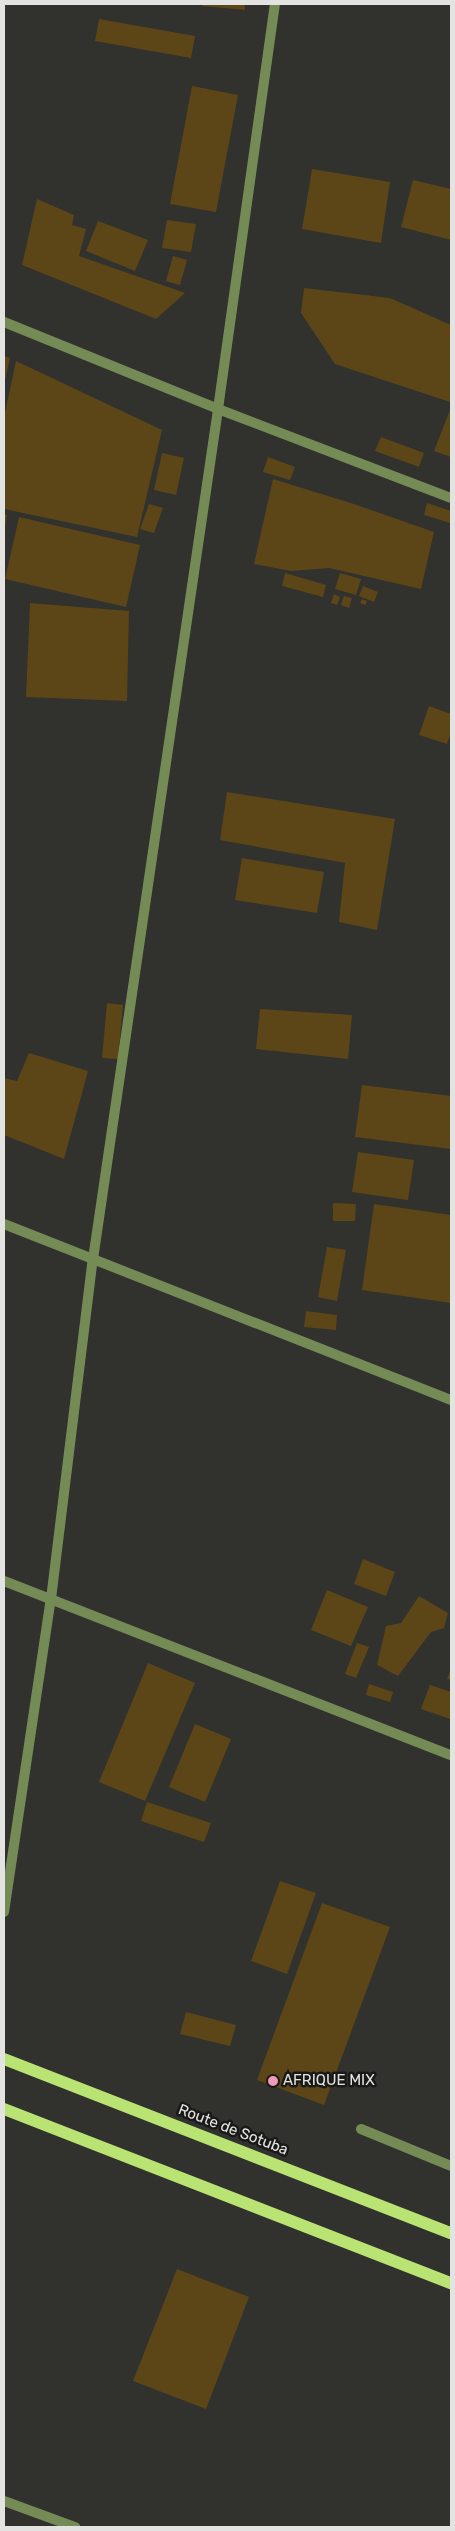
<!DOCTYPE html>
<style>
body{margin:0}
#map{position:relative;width:455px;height:2531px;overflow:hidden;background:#31312e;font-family:Rubik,sans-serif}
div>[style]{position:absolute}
.building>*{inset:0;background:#5c4618}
.street>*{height:10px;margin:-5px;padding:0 5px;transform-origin:5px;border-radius:5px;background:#758b56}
.primary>*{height:12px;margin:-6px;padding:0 6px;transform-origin:6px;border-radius:6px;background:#b9e473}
.dots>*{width:14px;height:14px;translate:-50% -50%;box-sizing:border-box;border:2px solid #191918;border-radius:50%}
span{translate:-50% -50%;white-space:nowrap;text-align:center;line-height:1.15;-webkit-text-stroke:5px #191918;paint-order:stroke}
.poi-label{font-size:15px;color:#e3e3e1}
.left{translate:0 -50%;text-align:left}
.street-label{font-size:15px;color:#e3e3e1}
.frame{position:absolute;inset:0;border:5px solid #e3e3e1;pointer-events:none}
</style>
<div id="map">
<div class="building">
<i style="clip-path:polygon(203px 4px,245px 4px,245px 10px,202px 6px)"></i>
<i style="clip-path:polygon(99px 19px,195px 36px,191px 58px,95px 41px)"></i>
<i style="clip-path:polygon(192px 86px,238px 95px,216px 212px,170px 204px)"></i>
<i style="clip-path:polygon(312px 169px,390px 182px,381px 243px,302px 229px)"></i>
<i style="clip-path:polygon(413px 180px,451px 189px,451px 240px,401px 227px)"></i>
<i style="clip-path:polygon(37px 199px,74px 215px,72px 225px,86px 229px,79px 256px,185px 293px,156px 319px,22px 265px)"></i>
<i style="clip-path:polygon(167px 220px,196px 224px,191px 252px,162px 248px)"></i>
<i style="clip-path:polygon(98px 221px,148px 240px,135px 271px,86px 251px)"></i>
<i style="clip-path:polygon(173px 256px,187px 260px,180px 285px,166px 281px)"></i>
<i style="clip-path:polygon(304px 288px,390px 298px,451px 325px,450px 402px,335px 364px,301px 313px)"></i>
<i style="clip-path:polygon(4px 356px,10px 358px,5px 380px,4px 380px)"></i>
<i style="clip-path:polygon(16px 361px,162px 430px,137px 537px,4px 509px,4px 417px)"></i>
<i style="clip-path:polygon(450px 410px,451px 411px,451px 457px,434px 451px)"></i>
<i style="clip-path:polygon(381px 437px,424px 453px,419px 467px,375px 451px)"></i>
<i style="clip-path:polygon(162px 453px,184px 458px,176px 495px,154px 490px)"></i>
<i style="clip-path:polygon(268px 457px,295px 467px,290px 480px,263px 472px)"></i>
<i style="clip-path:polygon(273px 479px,354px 504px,434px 532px,421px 589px,329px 568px,291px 571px,254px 564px)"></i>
<i style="clip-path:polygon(427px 503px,451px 511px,450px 523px,424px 515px)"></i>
<i style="clip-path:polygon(149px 504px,163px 508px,154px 533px,140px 529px)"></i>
<i style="clip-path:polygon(4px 514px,7px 515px,5px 527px,4px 526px)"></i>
<i style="clip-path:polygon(19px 517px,140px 545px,126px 607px,5px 579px)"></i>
<i style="clip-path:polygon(285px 573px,326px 585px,323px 597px,282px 586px)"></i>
<i style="clip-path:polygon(340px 573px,361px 579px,356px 595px,335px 589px)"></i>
<i style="clip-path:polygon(363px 586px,378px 592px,374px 602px,359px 596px)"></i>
<i style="clip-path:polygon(334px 594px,340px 597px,337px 605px,331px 603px)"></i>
<i style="clip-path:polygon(344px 596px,352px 598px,349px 608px,341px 605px)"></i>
<i style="clip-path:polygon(362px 599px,367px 601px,365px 605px,360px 603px)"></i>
<i style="clip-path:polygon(30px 603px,129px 611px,127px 701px,26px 697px)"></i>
<i style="clip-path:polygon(429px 706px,451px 714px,451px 733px,447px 744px,419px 735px)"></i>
<i style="clip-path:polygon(227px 792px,395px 819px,377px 930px,339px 922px,345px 863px,220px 840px)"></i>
<i style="clip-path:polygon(242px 858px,324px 872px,317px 913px,235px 900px)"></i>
<i style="clip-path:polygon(107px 1003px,123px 1005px,118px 1059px,102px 1058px)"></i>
<i style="clip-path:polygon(260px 1009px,352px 1015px,348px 1059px,256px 1049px)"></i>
<i style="clip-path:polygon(29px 1053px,88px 1071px,64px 1159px,4px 1135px,4px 1078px,17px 1081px)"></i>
<i style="clip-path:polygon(362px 1085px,451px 1096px,451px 1149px,355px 1137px)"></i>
<i style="clip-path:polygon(358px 1152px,414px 1160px,408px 1200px,352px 1192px)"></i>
<i style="clip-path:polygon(333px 1203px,356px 1204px,355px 1221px,333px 1221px)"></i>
<i style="clip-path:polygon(374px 1204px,451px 1215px,451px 1303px,362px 1290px)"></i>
<i style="clip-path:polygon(327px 1247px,346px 1250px,337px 1301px,318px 1297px)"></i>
<i style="clip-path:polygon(306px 1311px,337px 1315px,336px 1330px,304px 1327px)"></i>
<i style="clip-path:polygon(363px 1559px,395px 1572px,386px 1596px,354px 1584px)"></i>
<i style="clip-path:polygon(327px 1590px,368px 1607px,351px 1646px,311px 1630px)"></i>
<i style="clip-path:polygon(419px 1596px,448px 1613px,444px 1628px,431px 1632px,398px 1676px,377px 1665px,386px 1626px,401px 1623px)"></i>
<i style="clip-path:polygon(357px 1643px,369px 1647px,356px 1678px,345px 1674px)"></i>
<i style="clip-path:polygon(148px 1663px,195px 1683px,145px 1801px,99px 1782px)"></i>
<i style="clip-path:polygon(451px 1668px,451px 1680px,447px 1679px)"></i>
<i style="clip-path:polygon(369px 1684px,393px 1692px,390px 1702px,366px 1695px)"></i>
<i style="clip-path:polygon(430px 1685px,451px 1692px,450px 1719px,421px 1709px)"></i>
<i style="clip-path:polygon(195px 1724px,231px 1739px,205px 1802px,169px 1787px)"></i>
<i style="clip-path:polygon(147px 1802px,211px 1823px,204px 1842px,141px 1821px)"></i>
<i style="clip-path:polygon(280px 1881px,316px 1893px,287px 1974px,251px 1961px)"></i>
<i style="clip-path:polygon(322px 1903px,390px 1927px,324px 2105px,257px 2080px)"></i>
<i style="clip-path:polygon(186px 2012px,236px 2025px,230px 2046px,180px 2034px)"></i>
<i style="clip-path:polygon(177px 2269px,249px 2297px,206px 2409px,133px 2381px)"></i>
</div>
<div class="street">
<i style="left:4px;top:322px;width:231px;rotate:22.1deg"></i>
<i style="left:218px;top:409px;width:249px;rotate:20.9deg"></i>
<i style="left:4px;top:1224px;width:480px;rotate:21.5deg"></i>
<i style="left:4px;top:1581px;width:480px;rotate:21.3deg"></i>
<i style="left:4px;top:1912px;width:317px;rotate:-81.5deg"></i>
<i style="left:51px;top:1599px;width:343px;rotate:-83deg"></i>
<i style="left:93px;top:1259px;width:859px;rotate:-81.63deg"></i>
<i style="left:218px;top:409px;width:409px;rotate:-82deg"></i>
<i style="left:361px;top:2129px;width:97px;rotate:22.3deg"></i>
<i style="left:4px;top:2501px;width:76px;rotate:20.1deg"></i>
</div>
<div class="primary">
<i style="left:4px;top:2059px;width:480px;rotate:21.3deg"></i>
<i style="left:4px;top:2109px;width:480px;rotate:21.3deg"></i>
</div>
<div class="dots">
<i style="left:273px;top:2081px;background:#f09ab6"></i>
</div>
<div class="poi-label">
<span class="left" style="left:283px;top:2081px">AFRIQUE MIX</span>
</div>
<div class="street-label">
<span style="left:233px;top:2130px;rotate:21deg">Route de Sotuba</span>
</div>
<div class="frame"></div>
</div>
